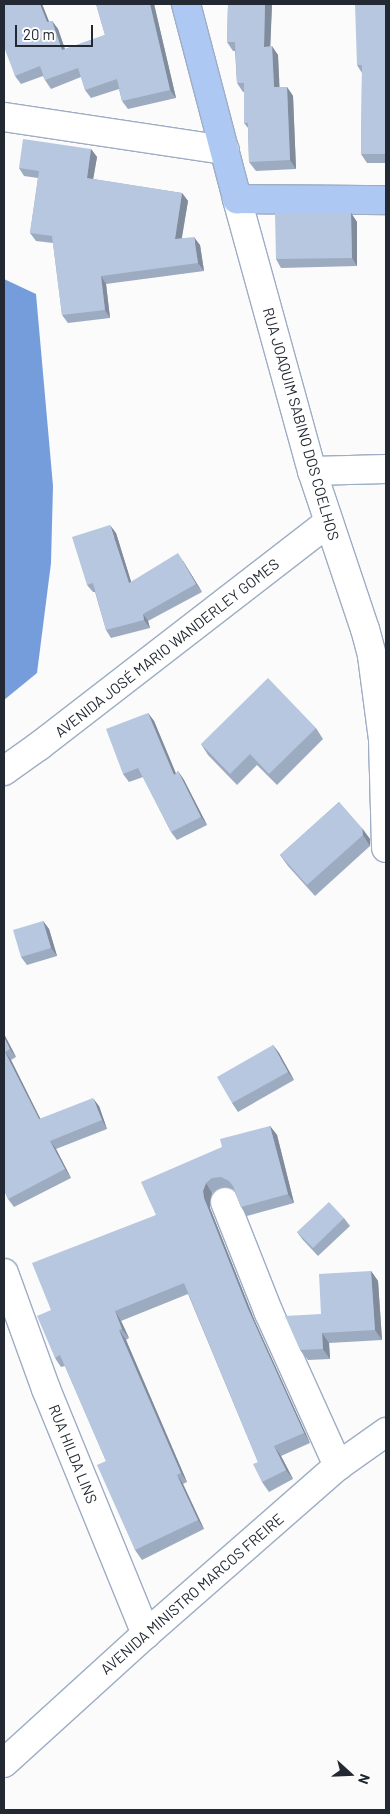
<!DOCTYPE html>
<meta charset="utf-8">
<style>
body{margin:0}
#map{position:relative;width:390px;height:1814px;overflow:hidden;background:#fbfbfb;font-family:Barlow,sans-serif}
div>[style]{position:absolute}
.water>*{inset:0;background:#759ddc}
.roads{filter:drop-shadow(1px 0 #9dadc4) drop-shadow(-1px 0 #9dadc4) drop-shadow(0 1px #9dadc4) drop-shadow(0 -1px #9dadc4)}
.minor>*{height:28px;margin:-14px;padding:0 14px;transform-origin:14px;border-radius:14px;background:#fff}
.major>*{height:28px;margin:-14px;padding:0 14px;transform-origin:14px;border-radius:14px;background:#adc8f2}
.wall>*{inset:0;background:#9dabc0}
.shaded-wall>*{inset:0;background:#808b9c}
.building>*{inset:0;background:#b7c7df}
span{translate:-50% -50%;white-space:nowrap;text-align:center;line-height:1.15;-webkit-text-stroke:5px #fff;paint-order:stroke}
.street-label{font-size:15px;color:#232932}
.frame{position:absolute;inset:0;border:5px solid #232932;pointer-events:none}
.north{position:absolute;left:325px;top:1749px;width:50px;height:50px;-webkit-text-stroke:4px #fff;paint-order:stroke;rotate:110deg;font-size:14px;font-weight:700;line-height:20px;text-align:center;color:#232932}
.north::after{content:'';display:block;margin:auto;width:18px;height:22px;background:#232932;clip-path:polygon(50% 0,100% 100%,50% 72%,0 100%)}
.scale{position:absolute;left:15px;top:25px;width:78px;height:22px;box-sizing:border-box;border:2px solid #232932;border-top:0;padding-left:6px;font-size:15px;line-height:18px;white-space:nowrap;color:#232932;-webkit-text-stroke:4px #fff;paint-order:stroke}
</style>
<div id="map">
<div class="water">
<i style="clip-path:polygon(4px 279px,36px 294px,53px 486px,51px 563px,37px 673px,4px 700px)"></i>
</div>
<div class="roads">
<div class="minor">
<i style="left:4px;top:117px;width:223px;rotate:8.5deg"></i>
<i style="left:237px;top:199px;width:282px;rotate:74.6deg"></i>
<i style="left:312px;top:471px;width:167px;rotate:71.5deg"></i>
<i style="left:365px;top:629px;width:28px;rotate:75deg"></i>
<i style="left:372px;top:656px;width:84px;rotate:82.5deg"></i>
<i style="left:383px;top:739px;width:109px;rotate:88.4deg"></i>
<i style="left:312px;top:471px;width:74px;rotate:-1.5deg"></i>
<i style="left:4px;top:771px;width:43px;rotate:-35.5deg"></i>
<i style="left:39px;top:746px;width:366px;rotate:-37.7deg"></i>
<i style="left:225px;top:1202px;width:119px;rotate:68.4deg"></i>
<i style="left:269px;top:1313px;width:168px;rotate:65.7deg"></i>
<i style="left:4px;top:1273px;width:123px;rotate:70.1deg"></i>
<i style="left:46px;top:1389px;width:265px;rotate:67.8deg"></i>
<i style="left:4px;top:1763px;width:192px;rotate:-42.3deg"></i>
<i style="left:146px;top:1634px;width:255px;rotate:-41.2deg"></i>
<i style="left:338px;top:1466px;width:59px;rotate:-35.3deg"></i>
</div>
<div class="major">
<i style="left:186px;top:4px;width:202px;rotate:75.3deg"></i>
<i style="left:237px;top:199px;width:149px;rotate:0.4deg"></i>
</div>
</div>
<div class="wall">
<i style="clip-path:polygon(4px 4px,42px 4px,49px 22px,52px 21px,58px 29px,65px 49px,105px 35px,96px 4px,154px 4px,176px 98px,128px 109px,122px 101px,119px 89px,91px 98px,85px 90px,81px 77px,51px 89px,45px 80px,43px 76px,21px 84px,15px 76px)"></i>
<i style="clip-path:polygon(228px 4px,272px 4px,270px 46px,278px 55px,279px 87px,287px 87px,293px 96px,296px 169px,256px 171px,249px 162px,248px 128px,244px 123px,244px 92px,243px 92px,237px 83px,235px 51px,233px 51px,227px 42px)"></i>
<i style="clip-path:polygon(386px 4px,386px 163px,367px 163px,361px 154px,362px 73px,357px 65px)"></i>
<i style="clip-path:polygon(91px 149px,97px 157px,93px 179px,182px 193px,188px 201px,182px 238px,200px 245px,204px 271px,106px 284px,110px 318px,68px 323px,62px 315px,53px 243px,36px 241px,30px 233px,38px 178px,24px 176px,19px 168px)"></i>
<i style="clip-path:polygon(351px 213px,357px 222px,357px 266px,281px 268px,276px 259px)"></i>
<i style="clip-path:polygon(116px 533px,131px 582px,183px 561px,202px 592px,148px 621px,150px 628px,111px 638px,106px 630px,95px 592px,93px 592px,87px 585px)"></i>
<i style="clip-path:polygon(148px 713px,154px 721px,176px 774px,178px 771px,184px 780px,207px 825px,177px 840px,171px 832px,143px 777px,129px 782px,123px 774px)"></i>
<i style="clip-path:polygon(316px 728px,323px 739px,277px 785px,257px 765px,237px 785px,208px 755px,201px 744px)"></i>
<i style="clip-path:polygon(339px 802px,370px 839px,370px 846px,315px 896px,288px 866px,280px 855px)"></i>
<i style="clip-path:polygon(43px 921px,49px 929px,57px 956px,27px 965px,21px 957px)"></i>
<i style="clip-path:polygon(4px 1034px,16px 1057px,11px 1060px,40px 1119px,99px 1106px,107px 1129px,56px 1149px,71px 1178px,14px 1207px,8px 1199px,4px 1190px)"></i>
<i style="clip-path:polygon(273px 1045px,279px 1053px,294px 1080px,238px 1112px,232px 1103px)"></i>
<i style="clip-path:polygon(270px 1126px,277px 1135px,294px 1203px,247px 1216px,241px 1207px,234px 1190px,228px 1187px,219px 1188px,212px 1193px,210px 1200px,210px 1208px,254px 1319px,310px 1443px,281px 1456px,293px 1479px,269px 1492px,262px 1482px,258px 1462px,188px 1294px,121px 1321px,129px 1338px,126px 1340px,187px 1482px,183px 1484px,204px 1529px,142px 1560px,135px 1550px,106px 1461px,65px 1366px,61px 1367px,55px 1358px,51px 1310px,156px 1215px)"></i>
<i style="clip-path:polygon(344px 1218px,350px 1226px,318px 1256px,303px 1240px,297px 1232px)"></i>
<i style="clip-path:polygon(371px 1271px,378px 1281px,382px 1340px,329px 1343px,330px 1359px,308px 1360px,300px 1350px,321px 1314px)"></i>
</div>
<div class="shaded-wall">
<i style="clip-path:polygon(40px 4px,42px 4px,53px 31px,47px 22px)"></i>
<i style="clip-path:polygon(150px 4px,154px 4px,176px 98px,170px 90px)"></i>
<i style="clip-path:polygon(265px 4px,272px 4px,270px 55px,264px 47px)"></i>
<i style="clip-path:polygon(52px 21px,58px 29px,68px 58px,62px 50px)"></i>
<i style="clip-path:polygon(272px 46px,278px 55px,280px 96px,274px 87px)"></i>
<i style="clip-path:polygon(287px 87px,293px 96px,296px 169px,290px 160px)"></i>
<i style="clip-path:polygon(91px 149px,97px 157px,92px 186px,87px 178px)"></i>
<i style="clip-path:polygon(182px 193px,188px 201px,180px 247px,175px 239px)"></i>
<i style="clip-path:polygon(351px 213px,357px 222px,357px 266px,352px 258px)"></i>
<i style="clip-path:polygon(194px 237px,200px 245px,204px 271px,198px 263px)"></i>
<i style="clip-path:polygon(101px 276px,106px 284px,110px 318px,105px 310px)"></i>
<i style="clip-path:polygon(110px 525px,116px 533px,134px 591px,129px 583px)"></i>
<i style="clip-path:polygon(178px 553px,183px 561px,202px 592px,196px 584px)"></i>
<i style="clip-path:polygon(143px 614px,148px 621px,150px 628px,144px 620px)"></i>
<i style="clip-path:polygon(148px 713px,154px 721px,180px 783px,174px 775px)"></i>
<i style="clip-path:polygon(178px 771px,184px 780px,207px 825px,201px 817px)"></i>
<i style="clip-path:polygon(362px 828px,370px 839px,370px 846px,363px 835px)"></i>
<i style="clip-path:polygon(43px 921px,49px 929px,57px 956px,51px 948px)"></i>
<i style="clip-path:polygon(4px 1034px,16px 1057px,10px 1049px,4px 1037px)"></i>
<i style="clip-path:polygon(273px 1045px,279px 1053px,294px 1080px,288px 1072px)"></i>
<i style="clip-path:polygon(5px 1052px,11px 1060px,45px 1128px,39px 1119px)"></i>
<i style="clip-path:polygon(93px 1098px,99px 1106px,107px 1129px,102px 1120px)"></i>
<i style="clip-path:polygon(270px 1126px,277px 1135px,294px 1203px,288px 1194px)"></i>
<i style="clip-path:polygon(50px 1141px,56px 1149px,71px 1178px,65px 1169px)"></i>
<i style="clip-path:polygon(206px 1183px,212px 1193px,210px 1200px,210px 1208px,254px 1319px,310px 1443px,304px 1433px,248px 1309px,204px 1198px,203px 1191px)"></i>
<i style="clip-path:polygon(371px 1271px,378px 1281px,382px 1340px,375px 1330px)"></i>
<i style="clip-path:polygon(115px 1311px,121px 1321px,129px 1338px,122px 1329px)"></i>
<i style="clip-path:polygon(119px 1330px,126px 1340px,187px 1482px,181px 1473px)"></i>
<i style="clip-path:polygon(322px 1333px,329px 1343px,330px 1359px,323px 1349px)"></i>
<i style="clip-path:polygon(274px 1446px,281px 1456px,293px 1479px,286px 1470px)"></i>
<i style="clip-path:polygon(177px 1475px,183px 1484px,204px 1529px,198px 1520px)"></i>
</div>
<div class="building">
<i style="clip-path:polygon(4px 4px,40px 4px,47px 22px,52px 21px,62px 50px,105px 35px,96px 4px,150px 4px,170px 90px,122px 101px,117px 79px,85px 90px,78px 68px,45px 80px,40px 66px,15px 76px,4px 47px)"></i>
<i style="clip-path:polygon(228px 4px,265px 4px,264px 47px,272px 46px,274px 87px,287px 87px,290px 160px,249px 162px,248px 123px,244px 123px,244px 83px,237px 83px,235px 42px,227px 42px)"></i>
<i style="clip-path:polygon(355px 4px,386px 4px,386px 154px,361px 154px,362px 65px,357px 65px)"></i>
<i style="clip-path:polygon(23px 139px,91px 149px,87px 178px,182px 193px,175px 239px,194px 237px,198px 263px,101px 276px,105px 310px,62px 315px,52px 236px,30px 233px,39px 171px,19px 168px)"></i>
<i style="clip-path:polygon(275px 213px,351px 213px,352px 258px,276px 259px)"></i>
<i style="clip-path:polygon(386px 261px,386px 313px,385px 289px)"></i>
<i style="clip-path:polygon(110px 525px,129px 583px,178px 553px,196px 584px,143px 614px,144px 620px,106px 630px,93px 583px,87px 585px,72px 537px)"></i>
<i style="clip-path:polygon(268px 678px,316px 728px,269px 774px,250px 754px,230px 774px,201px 744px)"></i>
<i style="clip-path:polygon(148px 713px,174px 775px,178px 771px,201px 817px,171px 832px,138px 768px,123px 774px,106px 729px)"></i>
<i style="clip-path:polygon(339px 802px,362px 828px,363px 835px,307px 885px,280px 855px)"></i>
<i style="clip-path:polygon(43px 921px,51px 948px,21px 957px,13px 930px)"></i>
<i style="clip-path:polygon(4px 1037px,10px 1049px,5px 1052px,39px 1119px,93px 1098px,102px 1120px,50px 1141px,65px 1169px,8px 1199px,4px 1190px)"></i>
<i style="clip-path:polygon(273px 1045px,288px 1072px,232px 1103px,217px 1077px)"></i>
<i style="clip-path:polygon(270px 1126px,288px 1194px,241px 1207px,233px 1186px,229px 1181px,221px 1177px,212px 1178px,206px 1183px,203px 1191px,204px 1198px,248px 1309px,304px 1433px,274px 1446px,286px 1470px,262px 1482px,253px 1464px,258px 1462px,184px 1283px,115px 1311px,122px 1329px,119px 1330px,181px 1473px,177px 1475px,198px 1520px,135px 1550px,97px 1465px,106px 1461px,60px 1355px,55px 1358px,37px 1316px,51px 1310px,32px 1263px,156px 1215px,141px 1182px,222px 1147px,220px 1139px)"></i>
<i style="clip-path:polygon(329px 1202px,344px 1218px,313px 1248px,297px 1232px)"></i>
<i style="clip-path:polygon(371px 1271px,375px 1330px,322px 1333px,323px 1349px,300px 1350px,285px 1316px,321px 1314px,319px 1274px)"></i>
</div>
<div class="street-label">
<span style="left:301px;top:424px;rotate:74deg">RUA JOAQUIM SABINO DOS COELHOS</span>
<span style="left:167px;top:648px;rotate:-38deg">AVENIDA JOSÉ MARIO WANDERLEY GOMES</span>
<span style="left:73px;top:1454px;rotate:68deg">RUA HILDA LINS</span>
<span style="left:192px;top:1594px;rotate:-41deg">AVENIDA MINISTRO MARCOS FREIRE</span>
</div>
<div class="frame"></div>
<div class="north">N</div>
<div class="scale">20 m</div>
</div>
